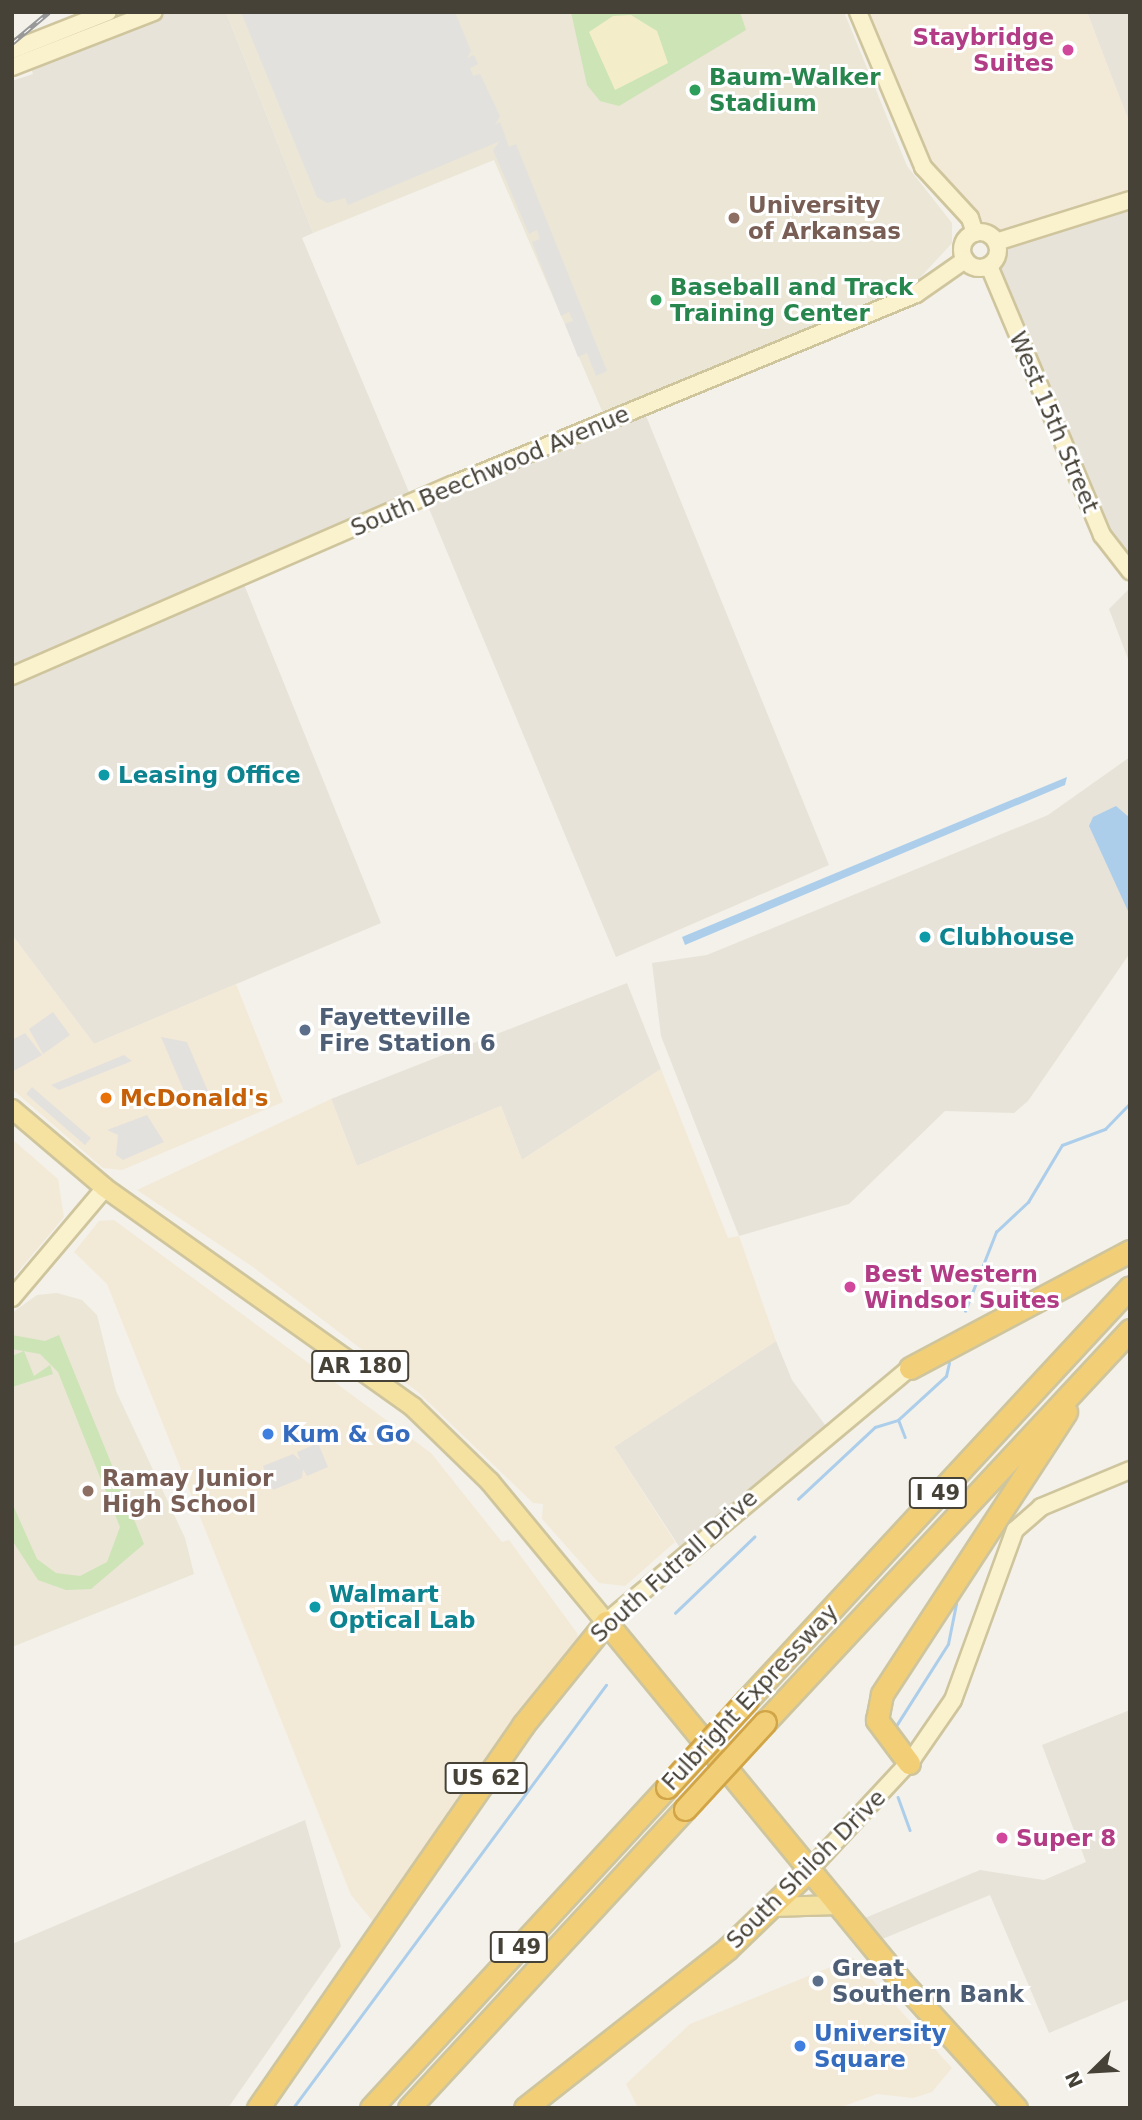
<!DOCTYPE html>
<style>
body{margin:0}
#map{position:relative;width:1142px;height:2120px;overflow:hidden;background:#f3f1ea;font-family:"DejaVu Sans",sans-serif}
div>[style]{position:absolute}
.residential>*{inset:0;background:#e7e3d8}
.commercial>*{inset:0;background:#f3e9d7}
.education>*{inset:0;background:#ebe6d5}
.green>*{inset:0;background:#cde4b6}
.sand>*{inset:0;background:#f4edc9}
.parking>*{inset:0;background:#e2e1de}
.water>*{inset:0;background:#acceeb}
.stream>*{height:2.5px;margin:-1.25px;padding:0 1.25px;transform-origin:1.25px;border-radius:1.25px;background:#acceeb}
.roads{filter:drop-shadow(2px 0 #cfc59d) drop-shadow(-2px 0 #cfc59d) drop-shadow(0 2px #cfc59d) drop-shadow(0 -2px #cfc59d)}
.secondary>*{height:16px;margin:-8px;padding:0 8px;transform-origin:8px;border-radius:8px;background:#faf1cd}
.secondary>.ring{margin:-8px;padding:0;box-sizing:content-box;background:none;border:16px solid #faf1cd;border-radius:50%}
.primary>*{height:18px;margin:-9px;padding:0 9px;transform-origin:9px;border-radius:9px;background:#f6e2a0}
.highway>*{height:21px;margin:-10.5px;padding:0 10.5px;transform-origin:10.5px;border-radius:10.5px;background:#f2cf76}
.rail>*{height:5px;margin-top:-2.5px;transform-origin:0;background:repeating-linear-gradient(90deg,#fff 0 8px,#989898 0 16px);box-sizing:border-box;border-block:2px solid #989898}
.bridges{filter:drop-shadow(2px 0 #d1a547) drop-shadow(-2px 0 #d1a547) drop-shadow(0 2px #d1a547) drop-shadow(0 -2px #d1a547)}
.highway-bridge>*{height:21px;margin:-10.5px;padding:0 10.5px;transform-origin:10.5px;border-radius:10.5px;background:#f2cf76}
.dots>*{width:19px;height:19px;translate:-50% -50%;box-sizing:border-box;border:4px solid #fff;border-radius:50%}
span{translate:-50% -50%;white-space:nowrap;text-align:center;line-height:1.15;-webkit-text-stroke:6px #fff;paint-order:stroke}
.shield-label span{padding:2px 5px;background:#fff;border:2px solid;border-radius:5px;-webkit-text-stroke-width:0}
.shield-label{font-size:21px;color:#474238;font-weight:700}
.hotel-label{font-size:23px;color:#b23c85;font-weight:700}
.right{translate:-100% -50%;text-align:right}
.left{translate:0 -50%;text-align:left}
.leisure-label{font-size:23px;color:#27864d;font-weight:700}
.education-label{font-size:23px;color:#785e54;font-weight:700}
.street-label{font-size:23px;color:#474238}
.culture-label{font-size:23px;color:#0d838f;font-weight:700}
.service-label{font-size:23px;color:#4e5e75;font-weight:700}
.food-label{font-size:23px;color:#c56008;font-weight:700}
.shop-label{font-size:23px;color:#366cbe;font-weight:700}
.frame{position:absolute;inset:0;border:14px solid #474238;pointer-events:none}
.north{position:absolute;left:1058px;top:2036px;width:70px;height:70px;-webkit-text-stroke:5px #fff;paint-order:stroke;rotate:246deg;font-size:19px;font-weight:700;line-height:28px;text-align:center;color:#474238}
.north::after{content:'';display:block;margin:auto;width:24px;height:32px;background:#474238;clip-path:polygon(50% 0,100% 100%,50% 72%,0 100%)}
</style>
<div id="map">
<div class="residential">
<i style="clip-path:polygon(154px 12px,226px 12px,313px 233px,302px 238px,414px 504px,241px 577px,381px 923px,94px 1044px,12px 935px,12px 81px,33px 74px,29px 63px)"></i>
<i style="clip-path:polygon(1087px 12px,1130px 12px,1130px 124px,1113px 81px)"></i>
<i style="clip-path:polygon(1130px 200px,1130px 571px,1109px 545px,992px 264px,998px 245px)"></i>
<i style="clip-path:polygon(642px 406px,829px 865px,616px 957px,425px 499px)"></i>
<i style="clip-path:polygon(1130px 588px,1130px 664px,1109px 609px)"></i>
<i style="clip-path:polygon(1130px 757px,1130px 953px,1028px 1101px,1014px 1113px,945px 1111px,849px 1204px,739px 1236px,661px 1036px,652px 963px,707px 955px,1048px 815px)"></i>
<i style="clip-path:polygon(627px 983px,661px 1069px,522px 1160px,501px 1106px,357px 1166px,331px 1099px)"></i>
<i style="clip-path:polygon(776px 1341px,792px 1380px,831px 1433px,684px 1554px,614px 1447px)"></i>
<i style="clip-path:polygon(1130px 1710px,1130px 1999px,1049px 2033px,990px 1895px,870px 1944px,853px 1923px,980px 1870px,1044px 1880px,1086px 1862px,1042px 1745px)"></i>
<i style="clip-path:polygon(305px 1820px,341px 1946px,228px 2108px,12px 2108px,12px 1944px)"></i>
</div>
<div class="commercial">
<i style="clip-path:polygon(858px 12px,1087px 12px,1130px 124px,1130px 200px,992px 237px,978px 232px,940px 189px)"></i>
<i style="clip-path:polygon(12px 935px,94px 1044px,236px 984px,283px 1102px,122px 1170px,103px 1168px,12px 1089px)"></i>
<i style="clip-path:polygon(661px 1069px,728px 1238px,739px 1236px,776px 1341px,614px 1447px,675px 1542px,625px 1586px,599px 1583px,542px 1519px,543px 1504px,533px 1503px,418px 1392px,253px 1267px,137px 1190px,331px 1099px,357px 1166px,501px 1106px,522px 1160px)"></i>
<i style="clip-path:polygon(12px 1139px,58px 1179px,64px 1217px,12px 1279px)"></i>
<i style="clip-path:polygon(114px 1220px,431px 1453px,502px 1542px,509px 1540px,577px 1633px,579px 1640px,375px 1924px,351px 1895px,107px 1284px,74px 1252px,99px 1221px)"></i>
<i style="clip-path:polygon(853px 1958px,952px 2068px,932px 2092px,913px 2098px,877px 2094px,839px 2108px,638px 2108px,626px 2084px,690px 2024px)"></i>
</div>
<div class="education">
<i style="clip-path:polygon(226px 12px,844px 12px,907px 166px,952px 223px,952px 243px,916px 282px,603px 413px,494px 160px,313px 233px)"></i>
<i style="clip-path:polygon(57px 1293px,82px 1300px,97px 1315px,116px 1391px,185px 1538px,194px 1574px,12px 1647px,12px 1313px,37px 1295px)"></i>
</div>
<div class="green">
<i style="clip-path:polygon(571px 12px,740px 12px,746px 30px,619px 106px,600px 101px,587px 85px)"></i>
<i style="clip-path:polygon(12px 1335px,45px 1341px,59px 1335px,144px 1544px,91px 1589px,66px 1590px,38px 1580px,12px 1540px,12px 1503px,37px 1559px,56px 1573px,80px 1576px,107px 1562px,120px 1527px,58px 1372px,40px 1354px,12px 1349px)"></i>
<i style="clip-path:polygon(24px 1351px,34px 1376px,50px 1365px,53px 1374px,12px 1387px,12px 1356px)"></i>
</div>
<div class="sand">
<i style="clip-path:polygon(631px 15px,657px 31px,668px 63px,615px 90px,589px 32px,613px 16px)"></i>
</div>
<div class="parking">
<i style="clip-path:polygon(241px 12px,455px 12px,471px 51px,467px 58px,474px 55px,478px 64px,470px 68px,473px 76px,480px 74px,500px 116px,495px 125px,500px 122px,509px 147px,516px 144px,607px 371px,596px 376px,587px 353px,578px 357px,565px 324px,573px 321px,569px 312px,561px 316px,532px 242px,540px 239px,537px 230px,529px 234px,493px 150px,500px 141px,348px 205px,345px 198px,327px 203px,317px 197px)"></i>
<i style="clip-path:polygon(53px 1012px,70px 1035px,43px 1054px,29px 1029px)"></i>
<i style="clip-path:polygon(25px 1033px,42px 1055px,12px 1072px,12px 1040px)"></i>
<i style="clip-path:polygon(161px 1037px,187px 1042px,210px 1096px,184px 1091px)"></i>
<i style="clip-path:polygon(124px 1055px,132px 1061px,59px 1090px,51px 1085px)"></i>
<i style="clip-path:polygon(32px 1087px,91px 1138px,85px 1145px,26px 1094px)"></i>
<i style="clip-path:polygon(147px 1115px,164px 1142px,123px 1160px,116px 1155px,118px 1135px,107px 1130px)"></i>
<i style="clip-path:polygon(318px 1443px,328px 1467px,307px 1476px,303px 1469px,302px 1478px,273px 1490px,263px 1466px,293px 1454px,300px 1460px,297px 1452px)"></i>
</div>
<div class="water">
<i style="clip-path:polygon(1067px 777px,1065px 785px,685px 945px,682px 937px)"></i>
<i style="clip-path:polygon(1116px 806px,1130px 818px,1128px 911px,1089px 826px,1093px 817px)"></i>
</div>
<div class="stream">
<i style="left:965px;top:1311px;width:85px;rotate:-68.6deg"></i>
<i style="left:996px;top:1232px;width:44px;rotate:-43.2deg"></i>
<i style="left:1028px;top:1202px;width:66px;rotate:-59.2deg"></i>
<i style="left:1062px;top:1145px;width:46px;rotate:-20.4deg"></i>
<i style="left:1105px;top:1129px;width:36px;rotate:-46deg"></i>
<i style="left:899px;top:1421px;width:17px;rotate:69deg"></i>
<i style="left:798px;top:1499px;width:105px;rotate:-43.1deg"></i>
<i style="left:875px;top:1427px;width:24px;rotate:-17deg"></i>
<i style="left:898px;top:1420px;width:65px;rotate:-42.5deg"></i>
<i style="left:946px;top:1376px;width:13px;rotate:-77deg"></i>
<i style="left:675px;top:1613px;width:110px;rotate:-43.9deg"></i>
<i style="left:896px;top:1726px;width:97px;rotate:-57.6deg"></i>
<i style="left:948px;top:1644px;width:41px;rotate:-78.7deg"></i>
<i style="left:898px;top:1797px;width:35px;rotate:70deg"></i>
<i style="left:293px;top:2108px;width:526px;rotate:-53.5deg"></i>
</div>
<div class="roads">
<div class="secondary">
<i style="left:858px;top:12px;width:168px;rotate:67.2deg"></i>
<i style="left:923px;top:167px;width:69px;rotate:47.3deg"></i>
<i style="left:970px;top:218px;width:16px;rotate:72deg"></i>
<i style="left:12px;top:50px;width:103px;rotate:-21.6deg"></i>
<i style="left:12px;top:67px;width:152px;rotate:-21.2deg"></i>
<i class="ring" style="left:962px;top:232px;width:20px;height:20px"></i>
<i style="left:996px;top:242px;width:140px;rotate:-17.4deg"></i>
<i style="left:989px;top:266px;width:292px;rotate:67.2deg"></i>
<i style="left:1102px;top:535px;width:46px;rotate:52.1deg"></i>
<i style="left:12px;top:676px;width:480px;rotate:-23.5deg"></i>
<i style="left:452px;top:485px;width:502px;rotate:-22.37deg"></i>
<i style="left:916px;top:294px;width:60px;rotate:-34.8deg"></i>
<i style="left:12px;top:1298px;width:144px;rotate:-49.8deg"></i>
<i style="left:606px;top:1622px;width:396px;rotate:-39.9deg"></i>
<i style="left:809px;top:1870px;width:153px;rotate:-47.1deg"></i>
<i style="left:913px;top:1758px;width:70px;rotate:-55.4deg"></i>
<i style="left:953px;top:1700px;width:181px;rotate:-70deg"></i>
<i style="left:1015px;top:1530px;width:35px;rotate:-41deg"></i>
<i style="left:1041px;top:1507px;width:96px;rotate:-22.6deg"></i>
</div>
<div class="primary">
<i style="left:12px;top:1109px;width:122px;rotate:40.3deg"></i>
<i style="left:105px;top:1188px;width:378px;rotate:35.4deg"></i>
<i style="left:413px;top:1407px;width:107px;rotate:44.2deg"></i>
<i style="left:490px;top:1482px;width:182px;rotate:50.4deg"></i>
<i style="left:772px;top:1907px;width:66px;rotate:-1.7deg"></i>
</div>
<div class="highway">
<i style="left:910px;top:1368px;width:249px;rotate:-28deg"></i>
<i style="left:747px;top:1700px;width:563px;rotate:-47.16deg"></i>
<i style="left:765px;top:1722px;width:536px;rotate:-47.04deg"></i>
<i style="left:909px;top:1763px;width:54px;rotate:-126.7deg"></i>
<i style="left:877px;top:1720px;width:26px;rotate:-79deg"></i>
<i style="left:882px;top:1694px;width:337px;rotate:-56.9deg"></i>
<i style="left:258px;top:2108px;width:466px;rotate:-55.3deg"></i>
<i style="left:523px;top:1725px;width:132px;rotate:-51.1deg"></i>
<i style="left:606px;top:1622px;width:462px;rotate:50.6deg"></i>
<i style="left:899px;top:1979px;width:174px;rotate:47.8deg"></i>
<i style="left:371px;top:2108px;width:437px;rotate:-47.3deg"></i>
<i style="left:409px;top:2108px;width:407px;rotate:-47.3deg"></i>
<i style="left:525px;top:2108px;width:258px;rotate:-38.2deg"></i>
<i style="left:728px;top:1948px;width:112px;rotate:-43.9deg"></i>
</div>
</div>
<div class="rail">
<i style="left:12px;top:43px;width:48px;rotate:-40deg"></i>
</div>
<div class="bridges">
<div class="highway-bridge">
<i style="left:667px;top:1787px;width:118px;rotate:-47.4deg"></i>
<i style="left:685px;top:1809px;width:118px;rotate:-47.4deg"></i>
</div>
</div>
<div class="dots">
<i style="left:1068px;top:50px;background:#d1479c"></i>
<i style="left:695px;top:90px;background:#2e9e5b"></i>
<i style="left:734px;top:218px;background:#8d6e63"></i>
<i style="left:656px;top:300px;background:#2e9e5b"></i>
<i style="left:104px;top:775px;background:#0f9aa8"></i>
<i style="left:925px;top:937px;background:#0f9aa8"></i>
<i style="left:305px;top:1030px;background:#5c6f8a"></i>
<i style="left:106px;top:1098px;background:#e8710a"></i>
<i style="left:850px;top:1287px;background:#d1479c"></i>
<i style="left:268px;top:1434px;background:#3f7fe0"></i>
<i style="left:88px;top:1491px;background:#8d6e63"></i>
<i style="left:315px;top:1607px;background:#0f9aa8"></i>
<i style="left:1002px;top:1838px;background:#d1479c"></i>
<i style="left:818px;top:1981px;background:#5c6f8a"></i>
<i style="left:800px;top:2046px;background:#3f7fe0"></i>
</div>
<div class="shield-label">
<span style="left:360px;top:1366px">AR 180</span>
<span style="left:938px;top:1493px">I 49</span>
<span style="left:486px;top:1778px">US 62</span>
<span style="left:519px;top:1947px">I 49</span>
</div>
<div class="hotel-label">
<span class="right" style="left:1054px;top:50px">Staybridge<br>Suites</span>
<span class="left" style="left:864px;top:1287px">Best Western<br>Windsor Suites</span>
<span class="left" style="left:1016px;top:1838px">Super 8</span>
</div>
<div class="leisure-label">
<span class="left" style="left:709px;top:90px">Baum-Walker<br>Stadium</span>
<span class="left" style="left:670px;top:300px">Baseball and Track<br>Training Center</span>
</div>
<div class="education-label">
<span class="left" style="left:748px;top:218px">University<br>of Arkansas</span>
<span class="left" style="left:102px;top:1491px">Ramay Junior<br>High School</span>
</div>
<div class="street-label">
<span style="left:1054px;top:422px;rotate:67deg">West 15th Street</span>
<span style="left:490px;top:471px;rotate:-23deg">South Beechwood Avenue</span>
<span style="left:674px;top:1566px;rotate:-42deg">South Futrall Drive</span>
<span style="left:750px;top:1697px;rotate:-47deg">Fulbright Expressway</span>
<span style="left:806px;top:1869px;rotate:-45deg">South Shiloh Drive</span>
</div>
<div class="culture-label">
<span class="left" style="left:118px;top:775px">Leasing Office</span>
<span class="left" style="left:939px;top:937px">Clubhouse</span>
<span class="left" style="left:329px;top:1607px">Walmart<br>Optical Lab</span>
</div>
<div class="service-label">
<span class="left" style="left:319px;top:1030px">Fayetteville<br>Fire Station 6</span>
<span class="left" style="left:832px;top:1981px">Great<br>Southern Bank</span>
</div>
<div class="food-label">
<span class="left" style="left:120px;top:1098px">McDonald's</span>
</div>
<div class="shop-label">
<span class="left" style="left:282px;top:1434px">Kum &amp; Go</span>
<span class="left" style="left:814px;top:2046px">University<br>Square</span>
</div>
<div class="frame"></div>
<div class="north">N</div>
</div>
